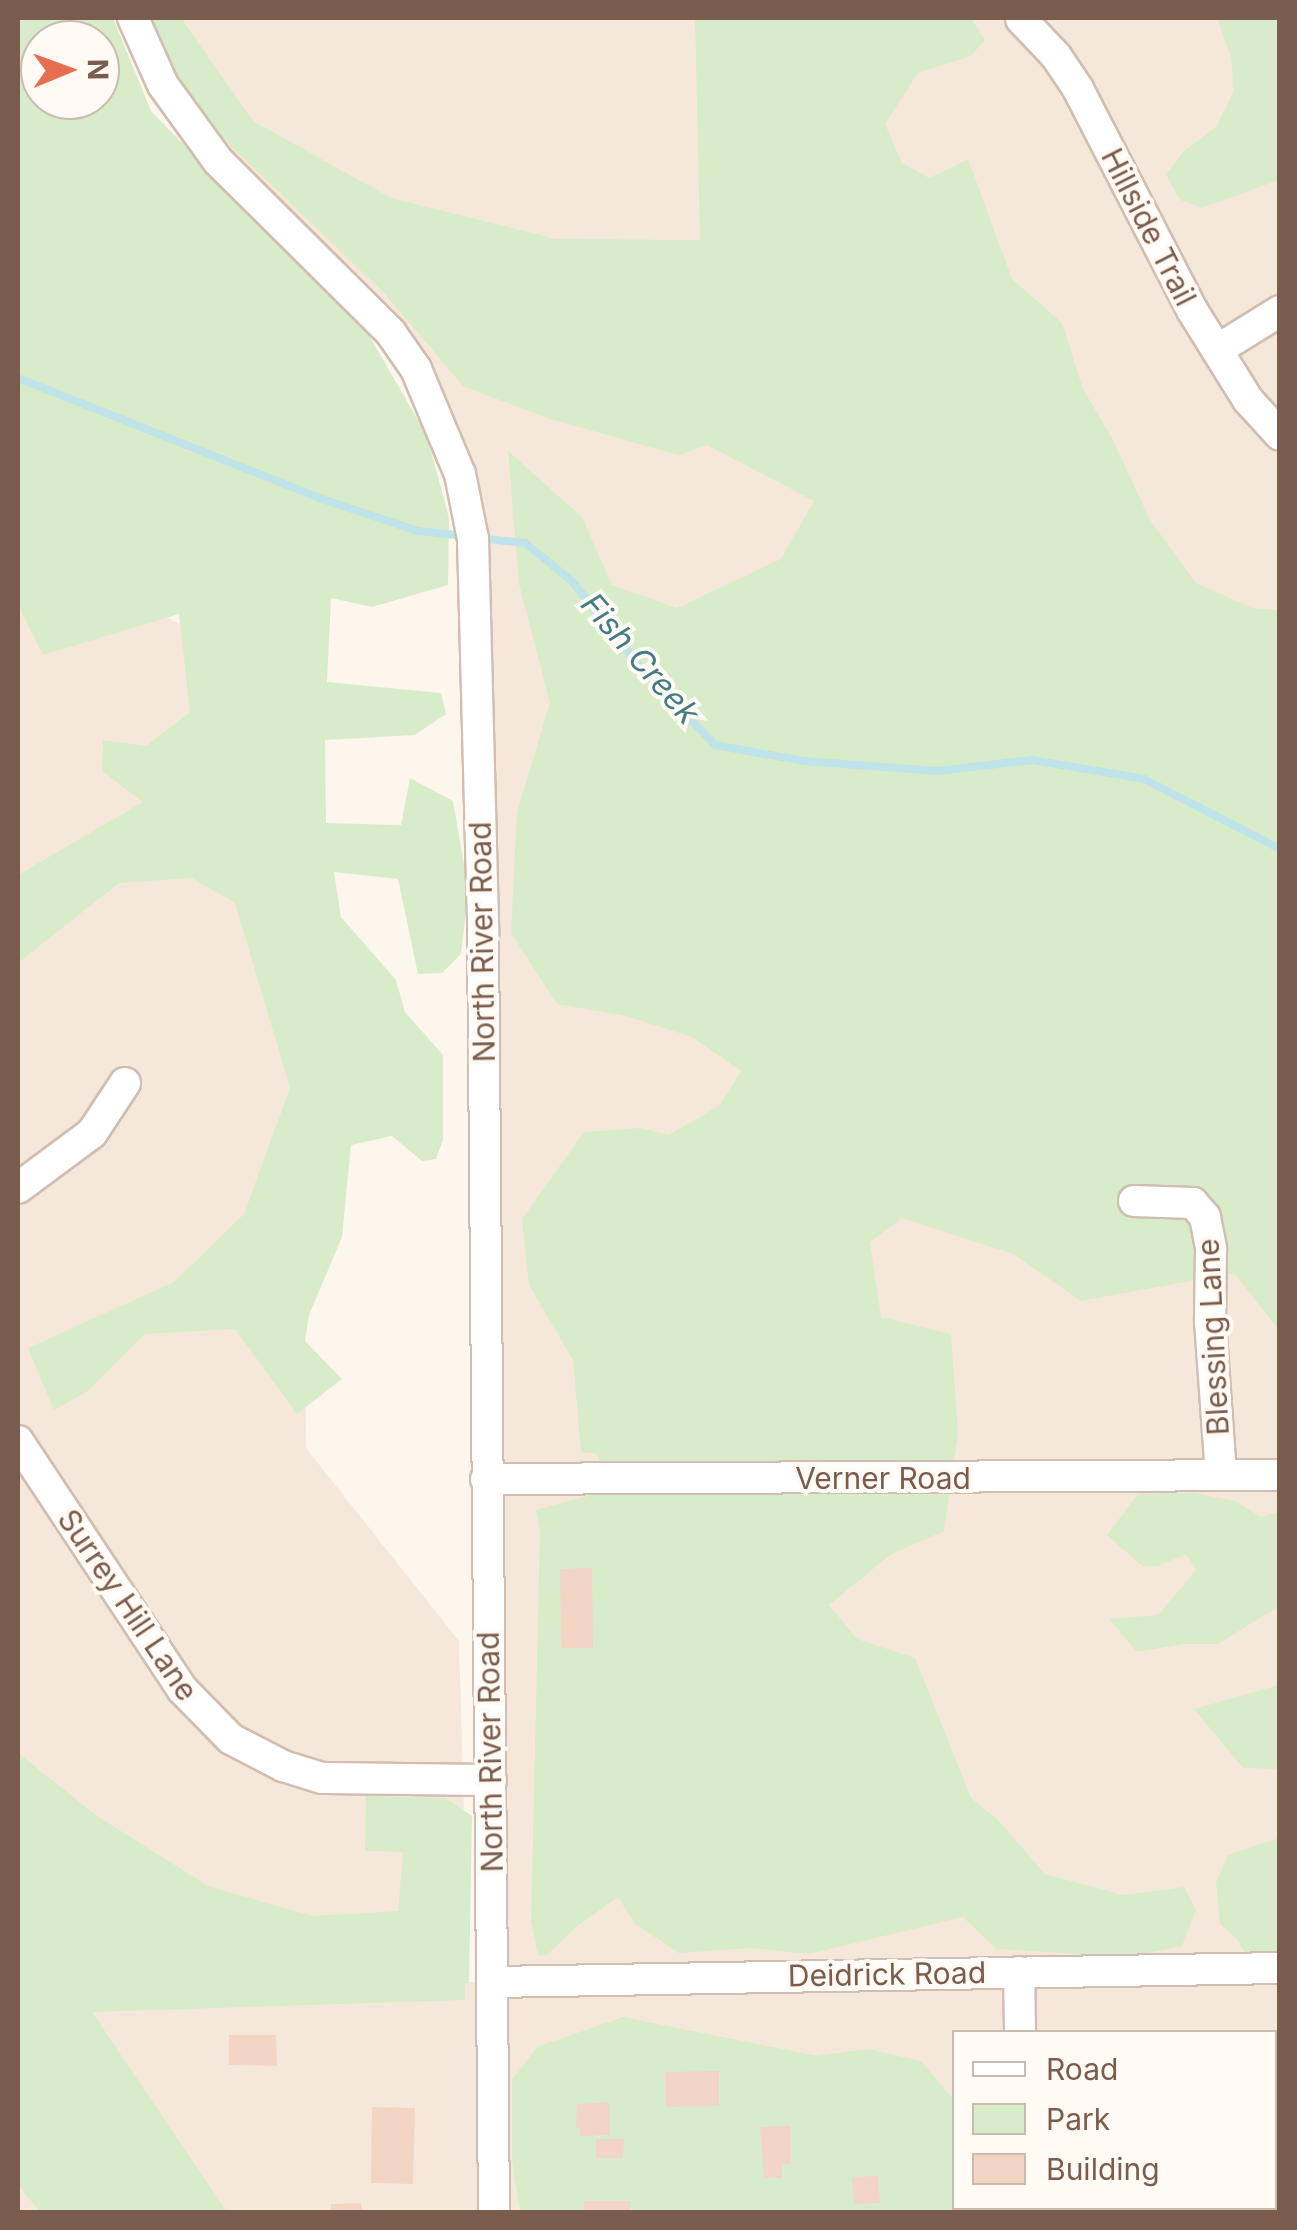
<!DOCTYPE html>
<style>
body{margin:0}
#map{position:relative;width:1297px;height:2230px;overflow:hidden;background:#fdf6ec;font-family:Inter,sans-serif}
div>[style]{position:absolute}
.residential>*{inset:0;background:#f5e8da}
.green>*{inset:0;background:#d8ecc9}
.stream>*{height:8px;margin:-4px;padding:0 4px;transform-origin:4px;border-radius:4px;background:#bfe3e8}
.building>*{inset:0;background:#f3d5c3}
.roads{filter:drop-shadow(2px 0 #d1beb0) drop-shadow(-2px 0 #d1beb0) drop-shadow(0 2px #d1beb0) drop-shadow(0 -2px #d1beb0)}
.minor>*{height:30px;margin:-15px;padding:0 15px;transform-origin:15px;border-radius:15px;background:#fff}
span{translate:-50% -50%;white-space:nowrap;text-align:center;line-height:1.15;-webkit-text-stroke:8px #fffaf3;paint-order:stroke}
.street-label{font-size:30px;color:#7a5c4d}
.water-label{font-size:32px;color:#437c86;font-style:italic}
.frame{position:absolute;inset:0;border:20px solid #7a5c4d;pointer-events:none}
.legend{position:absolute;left:952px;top:2030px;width:325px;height:180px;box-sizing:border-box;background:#fffaf3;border:2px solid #cabbb1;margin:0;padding:12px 18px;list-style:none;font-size:30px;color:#7a5c4d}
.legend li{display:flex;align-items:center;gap:20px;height:50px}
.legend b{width:50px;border:2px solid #cabbb1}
.north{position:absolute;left:20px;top:20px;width:100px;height:100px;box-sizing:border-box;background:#fffaf3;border:2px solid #cabbb1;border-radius:50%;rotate:89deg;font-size:28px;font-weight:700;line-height:40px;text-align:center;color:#7a5c4d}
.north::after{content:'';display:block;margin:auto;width:35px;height:45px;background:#e76f51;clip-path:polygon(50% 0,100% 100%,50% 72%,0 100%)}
</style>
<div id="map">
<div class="residential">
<i style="clip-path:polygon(evenodd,133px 18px,1279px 18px,1279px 2212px,18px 2212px,18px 542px,298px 684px,306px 1448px,459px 1641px,469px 1982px,493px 1982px,476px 591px,416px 369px,218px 161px,133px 18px,954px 2032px,1274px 2032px,1274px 2208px,954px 2208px,954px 2032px)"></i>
</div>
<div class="green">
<i style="clip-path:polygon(evenodd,18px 18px,113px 18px,151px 111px,370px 337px,427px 436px,449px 518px,448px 585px,372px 607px,331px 598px,327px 682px,441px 693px,446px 714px,415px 735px,325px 740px,326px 823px,401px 825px,410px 778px,453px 801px,465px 871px,465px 919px,461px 954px,442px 973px,418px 974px,398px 879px,334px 872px,341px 917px,396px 980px,405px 1012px,443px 1055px,443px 1140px,436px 1159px,422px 1161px,392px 1136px,351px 1145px,342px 1237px,309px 1315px,305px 1341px,342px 1379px,297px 1414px,235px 1329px,145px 1334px,88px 1391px,54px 1410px,28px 1348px,174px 1282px,244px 1214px,290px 1088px,235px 903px,192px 878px,119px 883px,18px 963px,18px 875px,143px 802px,102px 771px,103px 740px,146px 746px,190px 712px,179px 614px,43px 655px,18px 605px,18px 18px,40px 40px,100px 40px,100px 100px,40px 100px,40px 40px)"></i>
<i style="clip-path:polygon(149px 18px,181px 18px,253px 121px,391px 198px,556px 239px,700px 240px,695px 18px,971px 18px,985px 40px,971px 56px,918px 73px,885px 124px,902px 163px,929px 178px,968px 159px,1012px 279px,1062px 323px,1083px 389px,1112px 438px,1150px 520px,1196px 583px,1252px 608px,1279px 610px,1279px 1330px,1234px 1273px,1081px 1301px,1013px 1254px,902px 1218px,870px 1242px,881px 1317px,951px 1334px,958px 1434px,944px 1531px,890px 1555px,829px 1605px,857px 1639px,915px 1658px,971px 1798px,996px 1818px,1045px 1874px,1123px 1895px,1184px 1887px,1196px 1910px,1182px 1946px,1127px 1957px,996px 1949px,963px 1917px,809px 1954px,752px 1948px,679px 1953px,635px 1924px,618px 1897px,575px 1928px,547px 1955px,538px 1956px,531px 1922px,540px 1532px,536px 1510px,610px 1490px,597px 1454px,581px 1452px,573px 1360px,529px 1285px,522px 1219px,584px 1132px,640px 1128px,669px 1135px,720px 1105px,741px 1071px,692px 1037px,626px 1016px,557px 1004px,511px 933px,517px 812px,550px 703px,519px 584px,508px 451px,582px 517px,612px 585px,677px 608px,781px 559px,814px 501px,707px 445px,678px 455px,547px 418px,463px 386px,385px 294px,206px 122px,175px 82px)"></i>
<i style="clip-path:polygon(1217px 18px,1279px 18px,1279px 180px,1202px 208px,1180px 200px,1166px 175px,1183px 152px,1216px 127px,1234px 91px,1231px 58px)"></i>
<i style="clip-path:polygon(1194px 1493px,1235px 1501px,1261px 1517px,1279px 1512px,1279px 1606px,1218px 1644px,1183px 1644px,1137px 1652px,1109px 1619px,1158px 1615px,1196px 1570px,1186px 1554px,1158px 1566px,1142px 1566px,1107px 1535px,1138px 1494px)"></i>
<i style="clip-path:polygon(1279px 1685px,1279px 1769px,1243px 1768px,1194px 1709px)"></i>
<i style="clip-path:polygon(18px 1753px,97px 1816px,208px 1886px,313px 1916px,398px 1911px,403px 1852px,365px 1851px,366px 1796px,445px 1798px,472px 1816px,469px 1983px,465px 1983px,465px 2000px,92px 2012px,227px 2212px,40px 2212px,18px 2185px)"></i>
<i style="clip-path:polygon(1279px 1838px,1279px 1957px,1251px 1962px,1236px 1938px,1220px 1924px,1216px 1883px,1228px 1855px)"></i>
<i style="clip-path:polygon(623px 2017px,817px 2056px,867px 2049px,921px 2061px,954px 2100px,954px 2208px,1023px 2208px,1024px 2212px,520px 2212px,512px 2160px,512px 2080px,537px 2047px)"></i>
<i style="clip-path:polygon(1275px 2192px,1279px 2195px,1279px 2212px,1057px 2212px,1058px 2208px,1274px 2208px)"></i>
</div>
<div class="stream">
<i style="left:18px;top:378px;width:327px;rotate:21.7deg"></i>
<i style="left:322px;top:499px;width:101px;rotate:18.4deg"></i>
<i style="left:418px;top:531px;width:47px;rotate:6.1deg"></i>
<i style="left:478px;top:538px;width:47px;rotate:6.1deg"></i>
<i style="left:525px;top:543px;width:60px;rotate:39deg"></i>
<i style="left:572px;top:581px;width:115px;rotate:51.3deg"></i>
<i style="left:644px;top:671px;width:103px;rotate:46.2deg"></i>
<i style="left:715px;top:745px;width:90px;rotate:10.2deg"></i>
<i style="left:804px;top:761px;width:133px;rotate:4.3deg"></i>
<i style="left:937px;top:771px;width:96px;rotate:-6.6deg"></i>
<i style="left:1032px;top:760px;width:114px;rotate:9.6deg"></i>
<i style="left:1144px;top:779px;width:153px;rotate:27.2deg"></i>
</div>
<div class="building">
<i style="clip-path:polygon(592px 1568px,593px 1648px,561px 1648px,560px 1569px)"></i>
<i style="clip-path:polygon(229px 2035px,276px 2035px,277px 2066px,229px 2065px)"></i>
<i style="clip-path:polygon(719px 2071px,719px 2106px,666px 2107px,665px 2072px)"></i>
<i style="clip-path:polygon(609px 2102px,610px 2135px,580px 2136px,580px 2128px,576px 2128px,577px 2104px)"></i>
<i style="clip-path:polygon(372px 2107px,415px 2108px,413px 2184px,371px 2183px)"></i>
<i style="clip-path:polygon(790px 2126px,791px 2164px,782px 2164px,782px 2178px,764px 2178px,760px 2127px)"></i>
<i style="clip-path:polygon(596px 2139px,624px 2139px,623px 2158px,596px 2158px)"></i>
<i style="clip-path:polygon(878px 2176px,880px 2203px,854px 2204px,852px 2177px)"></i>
<i style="clip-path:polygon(584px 2201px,630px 2201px,630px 2212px,584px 2212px)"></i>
<i style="clip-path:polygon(361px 2203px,362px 2212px,331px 2212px,331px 2204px)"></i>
</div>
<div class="roads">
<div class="minor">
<i style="left:133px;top:18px;width:73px;rotate:65.9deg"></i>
<i style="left:163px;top:85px;width:94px;rotate:54.1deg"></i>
<i style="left:218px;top:161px;width:244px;rotate:44.8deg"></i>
<i style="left:391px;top:333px;width:44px;rotate:55.2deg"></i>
<i style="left:416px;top:369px;width:114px;rotate:67.3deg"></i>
<i style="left:460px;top:474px;width:66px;rotate:78.7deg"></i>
<i style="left:473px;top:539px;width:394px;rotate:88.5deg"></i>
<i style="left:483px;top:933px;width:1279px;rotate:89.51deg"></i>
<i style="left:1021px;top:19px;width:51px;rotate:46.6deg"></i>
<i style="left:1056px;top:56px;width:40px;rotate:56deg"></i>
<i style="left:1078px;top:89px;width:249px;rotate:62.7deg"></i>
<i style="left:1192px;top:310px;width:106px;rotate:58.1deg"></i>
<i style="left:1248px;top:400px;width:47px;rotate:47.6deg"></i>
<i style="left:1217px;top:350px;width:74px;rotate:-31.8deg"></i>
<i style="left:18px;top:1188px;width:92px;rotate:-36.6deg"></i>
<i style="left:92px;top:1133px;width:60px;rotate:-56.6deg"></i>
<i style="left:1134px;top:1201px;width:59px;rotate:1.9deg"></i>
<i style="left:1193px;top:1203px;width:18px;rotate:49deg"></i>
<i style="left:1205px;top:1217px;width:33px;rotate:79deg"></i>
<i style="left:1211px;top:1249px;width:72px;rotate:90.8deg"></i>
<i style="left:1210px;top:1321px;width:154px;rotate:85.9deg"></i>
<i style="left:18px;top:1441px;width:297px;rotate:56.5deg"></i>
<i style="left:182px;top:1689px;width:70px;rotate:45.6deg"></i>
<i style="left:231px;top:1739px;width:59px;rotate:27.4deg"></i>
<i style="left:283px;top:1766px;width:41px;rotate:17.1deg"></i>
<i style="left:322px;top:1778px;width:169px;rotate:0.7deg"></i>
<i style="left:486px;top:1479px;width:794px;rotate:-0.29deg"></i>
<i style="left:1019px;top:1972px;width:60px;rotate:89deg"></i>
<i style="left:494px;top:1982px;width:786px;rotate:-1.02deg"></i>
<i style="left:1023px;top:2208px;width:4px;rotate:76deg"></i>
</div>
</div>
<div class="street-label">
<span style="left:1149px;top:227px;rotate:63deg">Hillside Trail</span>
<span style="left:482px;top:942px;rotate:-91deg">North River Road</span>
<span style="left:1213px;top:1337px;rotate:-93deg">Blessing Lane</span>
<span style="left:883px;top:1478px">Verner Road</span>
<span style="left:128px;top:1605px;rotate:56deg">Surrey Hill Lane</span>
<span style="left:490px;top:1752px;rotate:-91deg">North River Road</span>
<span style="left:887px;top:1974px;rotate:-1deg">Deidrick Road</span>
</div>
<div class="water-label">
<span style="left:640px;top:659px;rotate:49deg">Fish Creek</span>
</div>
<div class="frame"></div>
<ul class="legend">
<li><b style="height:12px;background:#fff"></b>Road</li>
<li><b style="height:28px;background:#d8ecc9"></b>Park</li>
<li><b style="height:28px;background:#f3d5c3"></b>Building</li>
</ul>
<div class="north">N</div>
</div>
